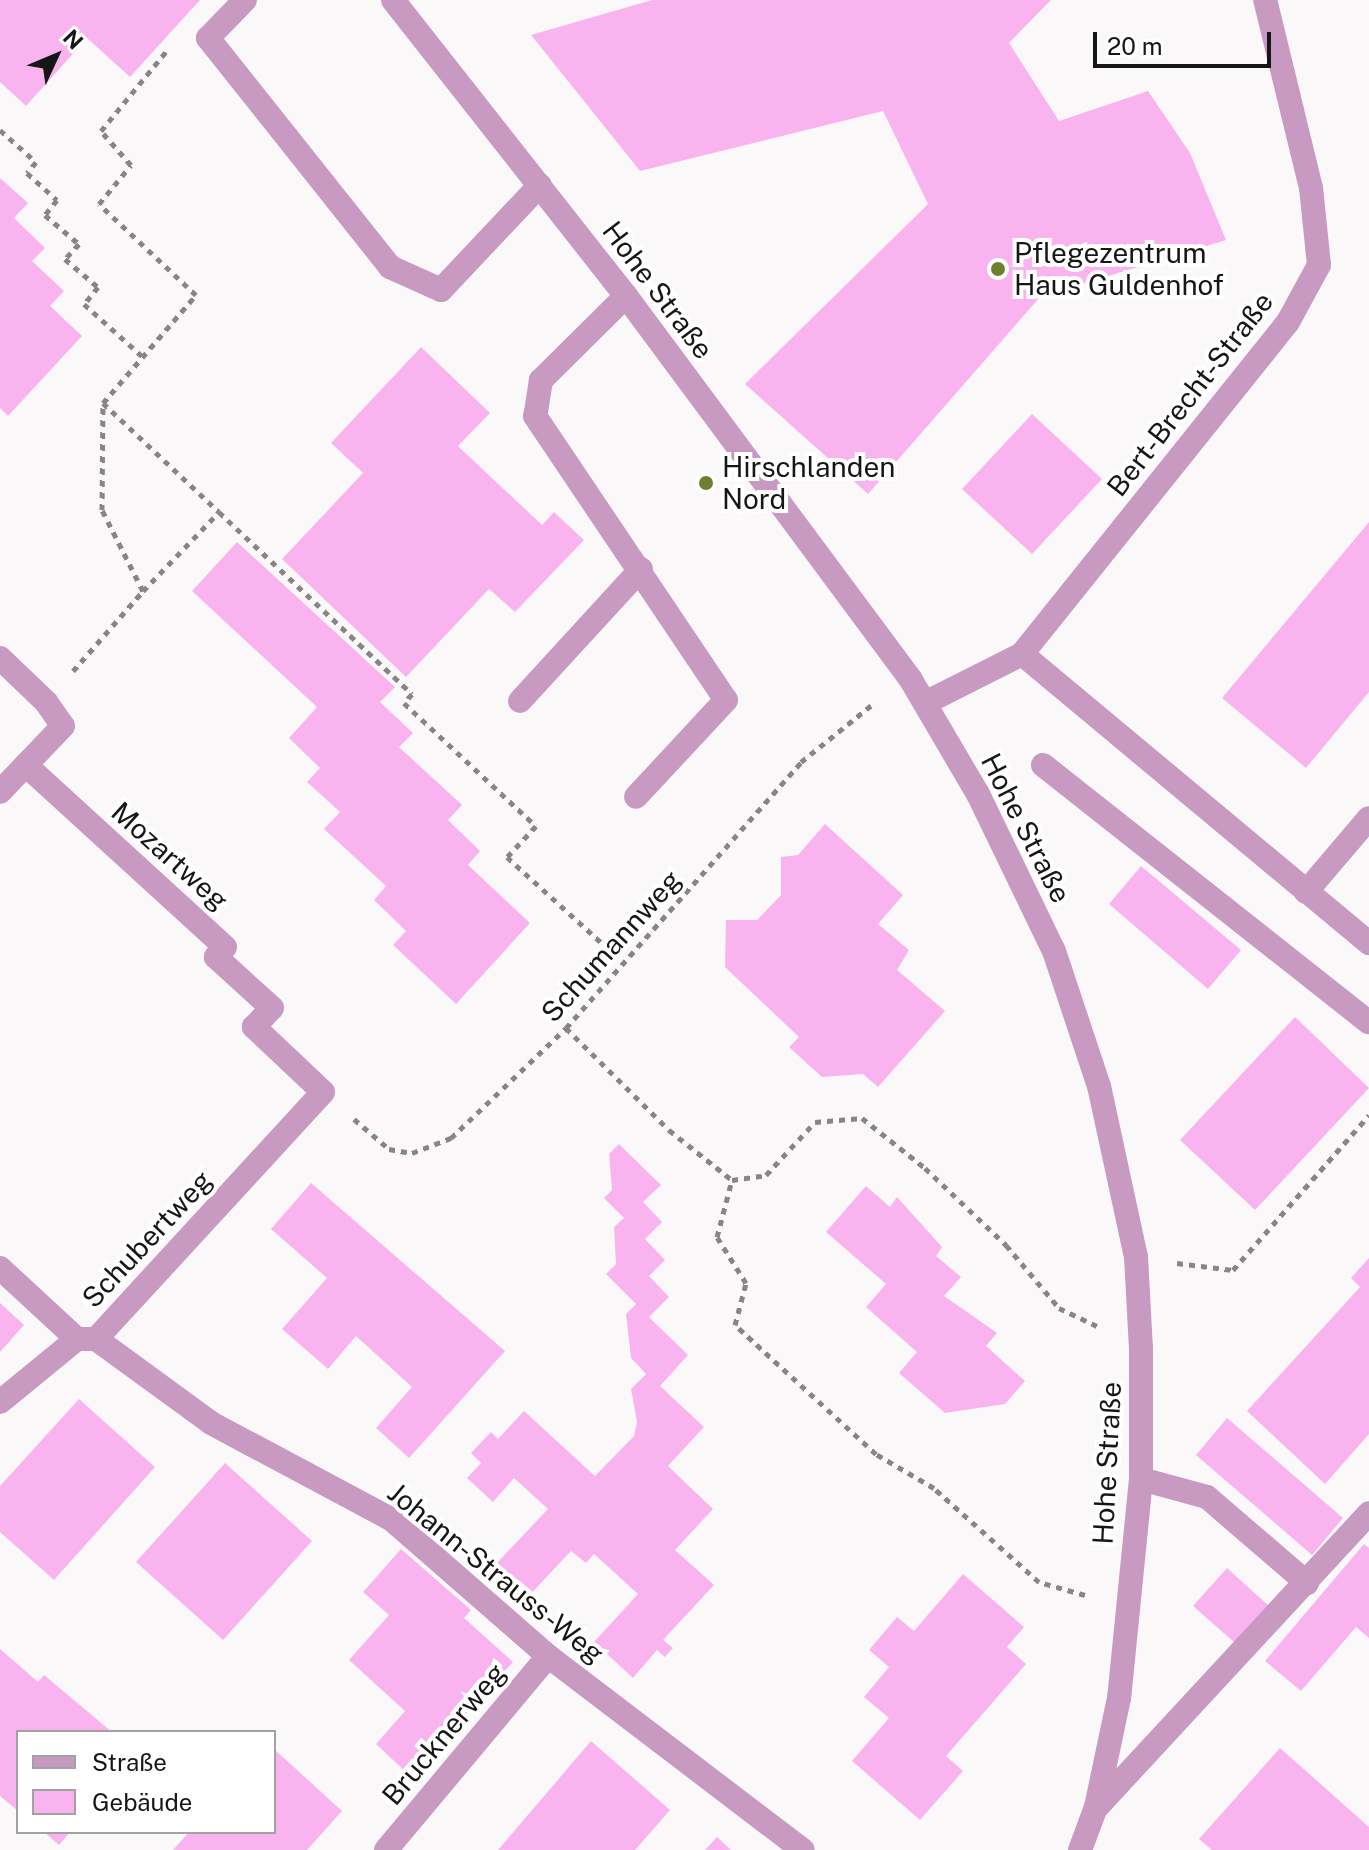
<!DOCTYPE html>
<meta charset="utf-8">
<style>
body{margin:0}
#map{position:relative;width:1369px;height:1850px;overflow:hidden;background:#fbf8fa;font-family:"Public Sans",sans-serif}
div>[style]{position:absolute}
.building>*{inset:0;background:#f9b4f0}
.path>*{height:5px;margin-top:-2.5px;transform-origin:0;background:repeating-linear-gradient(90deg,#878586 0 6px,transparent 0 12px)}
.minor>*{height:24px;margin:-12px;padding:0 12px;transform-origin:12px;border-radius:12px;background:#c89ac2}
.dots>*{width:22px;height:22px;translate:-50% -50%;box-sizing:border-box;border:4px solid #fff;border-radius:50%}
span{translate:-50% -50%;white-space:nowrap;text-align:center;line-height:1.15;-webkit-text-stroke:8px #fff;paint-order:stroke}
.poi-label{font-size:28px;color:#171616}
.left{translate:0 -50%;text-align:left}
.street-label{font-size:28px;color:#171616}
.legend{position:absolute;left:16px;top:1730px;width:260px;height:104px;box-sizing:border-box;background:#fff;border:2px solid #a2a2a2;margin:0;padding:10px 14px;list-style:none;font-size:24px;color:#171616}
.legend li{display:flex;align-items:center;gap:16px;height:40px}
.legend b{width:40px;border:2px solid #a2a2a2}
.north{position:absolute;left:16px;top:16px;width:80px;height:80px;-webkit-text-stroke:6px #fff;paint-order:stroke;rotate:46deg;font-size:22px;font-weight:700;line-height:32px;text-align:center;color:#171616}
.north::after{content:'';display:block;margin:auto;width:28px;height:36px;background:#171616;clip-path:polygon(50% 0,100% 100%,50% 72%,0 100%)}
.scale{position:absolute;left:1093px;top:32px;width:178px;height:36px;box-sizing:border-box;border:4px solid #171616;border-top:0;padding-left:10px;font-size:24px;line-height:28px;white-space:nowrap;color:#171616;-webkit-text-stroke:6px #fff;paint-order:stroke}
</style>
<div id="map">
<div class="building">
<i style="clip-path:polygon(0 0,200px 0,130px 77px,87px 38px,26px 106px,0 82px)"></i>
<i style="clip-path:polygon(652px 0,1051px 0,1009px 43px,1059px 121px,1148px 91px,1190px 153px,1226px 240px,1040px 297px,868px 494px,745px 384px,928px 204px,883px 111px,640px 171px,531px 35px)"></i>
<i style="clip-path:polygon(0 178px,28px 203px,14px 218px,45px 248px,32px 261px,64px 291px,50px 306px,82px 336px,8px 416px,0 408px)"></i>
<i style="clip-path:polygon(421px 347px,490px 413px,458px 446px,542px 525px,554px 512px,584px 540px,515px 612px,489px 589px,406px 677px,282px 559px,363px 473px,331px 443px)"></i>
<i style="clip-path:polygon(1032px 414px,1102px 479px,1032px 554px,962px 489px)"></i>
<i style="clip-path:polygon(1369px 522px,1369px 692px,1306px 768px,1222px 698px)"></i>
<i style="clip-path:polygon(237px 542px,395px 687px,380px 702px,413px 733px,399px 747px,462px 805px,448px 820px,480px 851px,468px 865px,530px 923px,456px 1004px,393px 945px,406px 931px,374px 900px,386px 886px,324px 829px,340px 812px,307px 782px,320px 768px,289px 738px,317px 707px,192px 591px)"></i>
<i style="clip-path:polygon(825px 824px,903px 895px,878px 924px,909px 950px,897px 970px,945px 1011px,878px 1087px,863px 1074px,822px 1077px,789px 1047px,799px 1037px,725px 967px,726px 920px,757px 920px,781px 895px,781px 857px,798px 855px)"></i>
<i style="clip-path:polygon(1141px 866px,1241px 950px,1208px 989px,1109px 904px)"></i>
<i style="clip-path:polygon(1295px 1017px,1369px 1088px,1255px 1210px,1180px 1140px)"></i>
<i style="clip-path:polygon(619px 1144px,661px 1185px,643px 1202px,662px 1222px,645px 1239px,665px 1260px,649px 1276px,669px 1297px,649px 1317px,688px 1355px,660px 1386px,704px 1427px,668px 1466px,713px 1509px,675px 1550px,714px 1585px,663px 1640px,673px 1648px,665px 1657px,657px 1650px,633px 1678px,594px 1642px,638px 1594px,594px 1554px,586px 1563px,571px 1551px,526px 1599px,493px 1567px,548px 1509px,514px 1478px,493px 1502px,467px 1478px,481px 1463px,471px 1453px,491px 1432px,498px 1439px,524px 1411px,595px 1476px,634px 1436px,637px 1422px,631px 1389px,646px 1374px,631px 1358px,626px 1314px,636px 1304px,606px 1274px,616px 1264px,614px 1227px,624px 1218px,604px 1198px,612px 1190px,609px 1154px)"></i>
<i style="clip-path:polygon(311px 1183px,505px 1351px,409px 1458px,376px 1428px,412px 1387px,356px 1336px,328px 1369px,282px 1329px,327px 1278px,271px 1229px)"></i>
<i style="clip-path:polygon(866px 1186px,890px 1207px,897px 1197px,942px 1247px,936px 1256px,961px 1277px,944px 1296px,997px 1333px,986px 1346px,1025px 1381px,1005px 1404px,945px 1413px,899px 1373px,917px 1352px,866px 1307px,886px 1284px,826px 1232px)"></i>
<i style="clip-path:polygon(1369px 1258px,1369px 1434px,1325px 1484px,1247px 1411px,1360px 1287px,1351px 1278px)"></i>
<i style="clip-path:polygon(0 1303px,24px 1325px,0 1352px)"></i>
<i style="clip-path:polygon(79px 1399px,155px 1467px,54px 1580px,0 1532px,0 1486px)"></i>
<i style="clip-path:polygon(1227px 1418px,1343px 1518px,1312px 1555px,1196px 1455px)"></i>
<i style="clip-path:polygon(225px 1463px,312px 1541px,223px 1640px,136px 1562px)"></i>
<i style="clip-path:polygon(1364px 1544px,1369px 1548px,1369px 1638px,1356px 1627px,1301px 1691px,1265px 1661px)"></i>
<i style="clip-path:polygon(401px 1549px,471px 1610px,464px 1618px,513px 1662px,431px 1752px,425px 1747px,405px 1771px,376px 1744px,405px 1711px,349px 1660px,389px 1615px,363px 1592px)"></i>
<i style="clip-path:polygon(1227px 1568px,1269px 1606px,1235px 1643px,1193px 1606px)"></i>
<i style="clip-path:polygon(963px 1574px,1024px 1627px,1007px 1647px,1026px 1664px,946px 1756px,963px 1771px,920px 1820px,852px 1761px,889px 1718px,864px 1697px,889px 1667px,869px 1650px,897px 1617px,914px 1631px)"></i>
<i style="clip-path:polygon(0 1649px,38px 1682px,44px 1675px,112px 1732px,18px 1732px,18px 1811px,0 1796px)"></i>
<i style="clip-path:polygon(591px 1741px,670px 1810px,635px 1850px,498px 1850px)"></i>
<i style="clip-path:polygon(1280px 1748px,1369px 1827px,1369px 1850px,1212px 1850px,1199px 1839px)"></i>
<i style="clip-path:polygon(274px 1749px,342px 1811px,307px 1850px,173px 1850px,189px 1832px,274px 1832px)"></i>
<i style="clip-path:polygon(44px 1832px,70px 1832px,59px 1845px)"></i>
<i style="clip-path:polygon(717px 1837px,731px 1850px,705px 1850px)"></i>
</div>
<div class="path">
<i style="left:0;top:130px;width:48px;rotate:41.6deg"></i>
<i style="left:36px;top:162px;width:14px;rotate:129deg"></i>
<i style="left:27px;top:173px;width:40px;rotate:42deg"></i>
<i style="left:57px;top:200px;width:19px;rotate:129deg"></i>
<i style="left:45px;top:215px;width:45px;rotate:40.5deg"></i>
<i style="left:79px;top:244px;width:21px;rotate:133deg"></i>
<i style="left:65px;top:259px;width:43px;rotate:40.3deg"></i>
<i style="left:98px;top:287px;width:22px;rotate:129deg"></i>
<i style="left:84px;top:304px;width:78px;rotate:41.9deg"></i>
<i style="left:103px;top:403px;width:159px;rotate:43.2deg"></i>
<i style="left:143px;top:591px;width:110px;rotate:-46.1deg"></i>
<i style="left:219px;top:512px;width:265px;rotate:43.3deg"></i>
<i style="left:412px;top:694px;width:12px;rotate:132deg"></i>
<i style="left:404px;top:703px;width:180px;rotate:43deg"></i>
<i style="left:536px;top:826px;width:42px;rotate:133.1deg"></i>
<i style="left:507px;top:857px;width:159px;rotate:42.2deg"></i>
<i style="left:73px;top:671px;width:106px;rotate:-48.8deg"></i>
<i style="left:143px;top:591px;width:91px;rotate:-116.8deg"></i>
<i style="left:102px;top:510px;width:107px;rotate:-89.5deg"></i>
<i style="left:103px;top:403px;width:143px;rotate:-49.3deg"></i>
<i style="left:196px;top:295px;width:133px;rotate:-136.8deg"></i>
<i style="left:99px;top:204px;width:50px;rotate:-50.6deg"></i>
<i style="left:131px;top:165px;width:45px;rotate:-131.4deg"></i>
<i style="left:101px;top:131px;width:106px;rotate:-50.7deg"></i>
<i style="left:566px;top:1028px;width:145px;rotate:44.7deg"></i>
<i style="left:669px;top:1130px;width:80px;rotate:38.4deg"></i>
<i style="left:354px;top:1119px;width:46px;rotate:40.6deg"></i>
<i style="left:389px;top:1149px;width:23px;rotate:10deg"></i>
<i style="left:412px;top:1153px;width:42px;rotate:-21deg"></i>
<i style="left:451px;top:1138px;width:159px;rotate:-43.7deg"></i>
<i style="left:566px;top:1028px;width:355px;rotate:-48.5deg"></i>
<i style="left:801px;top:762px;width:92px;rotate:-38.9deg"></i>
<i style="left:1177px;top:1263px;width:56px;rotate:7.1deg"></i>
<i style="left:1233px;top:1270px;width:206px;rotate:-48.7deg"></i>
<i style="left:1085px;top:1595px;width:48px;rotate:-164.2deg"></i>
<i style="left:1039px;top:1582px;width:141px;rotate:-138.2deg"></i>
<i style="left:934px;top:1488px;width:67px;rotate:-149.6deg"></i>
<i style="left:876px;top:1454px;width:191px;rotate:-137.5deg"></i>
<i style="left:735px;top:1325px;width:43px;rotate:-75.3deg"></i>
<i style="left:746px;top:1283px;width:54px;rotate:-122.2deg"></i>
<i style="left:717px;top:1237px;width:59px;rotate:-75.3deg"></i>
<i style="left:732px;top:1180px;width:34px;rotate:-8deg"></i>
<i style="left:766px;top:1175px;width:72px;rotate:-47.2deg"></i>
<i style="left:815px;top:1122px;width:47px;rotate:-4.9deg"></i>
<i style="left:862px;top:1118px;width:80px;rotate:38.4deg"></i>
<i style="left:925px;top:1168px;width:112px;rotate:43.5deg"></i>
<i style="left:1006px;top:1245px;width:82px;rotate:49.9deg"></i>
<i style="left:1059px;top:1308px;width:42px;rotate:25.3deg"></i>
</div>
<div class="minor">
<i style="left:245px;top:0;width:53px;rotate:134.2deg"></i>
<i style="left:208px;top:38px;width:293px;rotate:51.5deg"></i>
<i style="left:390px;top:267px;width:56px;rotate:24.3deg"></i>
<i style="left:441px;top:290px;width:144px;rotate:-46.7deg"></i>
<i style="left:393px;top:0;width:377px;rotate:51.8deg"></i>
<i style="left:626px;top:296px;width:478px;rotate:53.4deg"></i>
<i style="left:911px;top:680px;width:132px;rotate:59.6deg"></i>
<i style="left:978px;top:794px;width:174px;rotate:64.2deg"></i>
<i style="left:1054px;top:951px;width:142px;rotate:71.6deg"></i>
<i style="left:1099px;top:1086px;width:175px;rotate:77.8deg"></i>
<i style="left:1136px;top:1257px;width:91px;rotate:86.9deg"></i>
<i style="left:1141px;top:1348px;width:131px;rotate:90deg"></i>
<i style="left:1141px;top:1479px;width:220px;rotate:95.7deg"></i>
<i style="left:1119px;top:1698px;width:111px;rotate:101.9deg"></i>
<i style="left:1096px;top:1807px;width:46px;rotate:110.4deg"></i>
<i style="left:626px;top:296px;width:120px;rotate:135.3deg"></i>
<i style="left:541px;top:380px;width:36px;rotate:99deg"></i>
<i style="left:535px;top:416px;width:342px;rotate:56.1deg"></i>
<i style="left:726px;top:700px;width:132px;rotate:132.9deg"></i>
<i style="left:1022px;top:654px;width:425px;rotate:-51.3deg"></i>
<i style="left:1288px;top:322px;width:65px;rotate:-61.5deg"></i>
<i style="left:1319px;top:265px;width:77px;rotate:-95.9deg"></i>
<i style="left:1311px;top:188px;width:194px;rotate:-103.7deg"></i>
<i style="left:0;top:658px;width:64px;rotate:43.7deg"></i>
<i style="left:46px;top:702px;width:29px;rotate:55deg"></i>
<i style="left:63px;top:726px;width:91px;rotate:133.7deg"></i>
<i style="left:520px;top:701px;width:179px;rotate:-47.5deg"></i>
<i style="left:925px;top:703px;width:109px;rotate:-26.8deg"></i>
<i style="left:1022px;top:654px;width:452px;rotate:39.8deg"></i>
<i style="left:1043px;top:765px;width:415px;rotate:38.3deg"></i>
<i style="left:1306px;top:892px;width:97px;rotate:-49.6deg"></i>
<i style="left:0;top:1268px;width:105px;rotate:42.7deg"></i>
<i style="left:96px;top:1339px;width:142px;rotate:36.1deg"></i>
<i style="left:211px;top:1423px;width:204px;rotate:28.1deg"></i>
<i style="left:391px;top:1519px;width:208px;rotate:41.1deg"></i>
<i style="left:548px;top:1656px;width:320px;rotate:37.3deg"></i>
<i style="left:0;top:1402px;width:99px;rotate:-39.3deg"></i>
<i style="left:77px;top:1339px;width:19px"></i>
<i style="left:96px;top:1339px;width:335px;rotate:-47.4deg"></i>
<i style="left:323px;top:1092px;width:95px;rotate:-136.7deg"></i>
<i style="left:254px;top:1027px;width:26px;rotate:-47deg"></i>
<i style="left:272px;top:1008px;width:76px;rotate:-137.7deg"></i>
<i style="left:216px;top:957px;width:13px;rotate:-48deg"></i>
<i style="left:225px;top:947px;width:270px;rotate:-137.6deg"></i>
<i style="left:1141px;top:1479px;width:68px;rotate:15.3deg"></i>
<i style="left:1207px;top:1497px;width:132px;rotate:40.7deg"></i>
<i style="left:1098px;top:1806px;width:399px;rotate:-47.2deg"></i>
<i style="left:386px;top:1850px;width:253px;rotate:-50.1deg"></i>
</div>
<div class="dots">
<i style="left:998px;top:269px;background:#6d8030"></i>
<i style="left:706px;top:483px;background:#6d8030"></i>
</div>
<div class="poi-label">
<span class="left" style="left:1014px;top:269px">Pflegezentrum<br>Haus Guldenhof</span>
<span class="left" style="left:722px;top:483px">Hirschlanden<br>Nord</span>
</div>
<div class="street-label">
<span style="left:658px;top:290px;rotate:53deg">Hohe Straße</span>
<span style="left:1190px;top:394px;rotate:-52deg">Bert-Brecht-Straße</span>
<span style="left:1026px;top:828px;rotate:63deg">Hohe Straße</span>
<span style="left:170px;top:856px;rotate:42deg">Mozartweg</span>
<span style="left:611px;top:946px;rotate:-48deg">Schumannweg</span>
<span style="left:147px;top:1239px;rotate:-47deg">Schubertweg</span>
<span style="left:1107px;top:1463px;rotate:-87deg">Hohe Straße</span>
<span style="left:496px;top:1573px;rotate:39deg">Johann-Strauss-Weg</span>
<span style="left:444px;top:1734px;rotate:-50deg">Brucknerweg</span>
</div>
<ul class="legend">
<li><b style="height:10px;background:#c89ac2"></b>Straße</li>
<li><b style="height:22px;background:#f9b4f0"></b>Gebäude</li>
</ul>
<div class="north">N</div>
<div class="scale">20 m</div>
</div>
